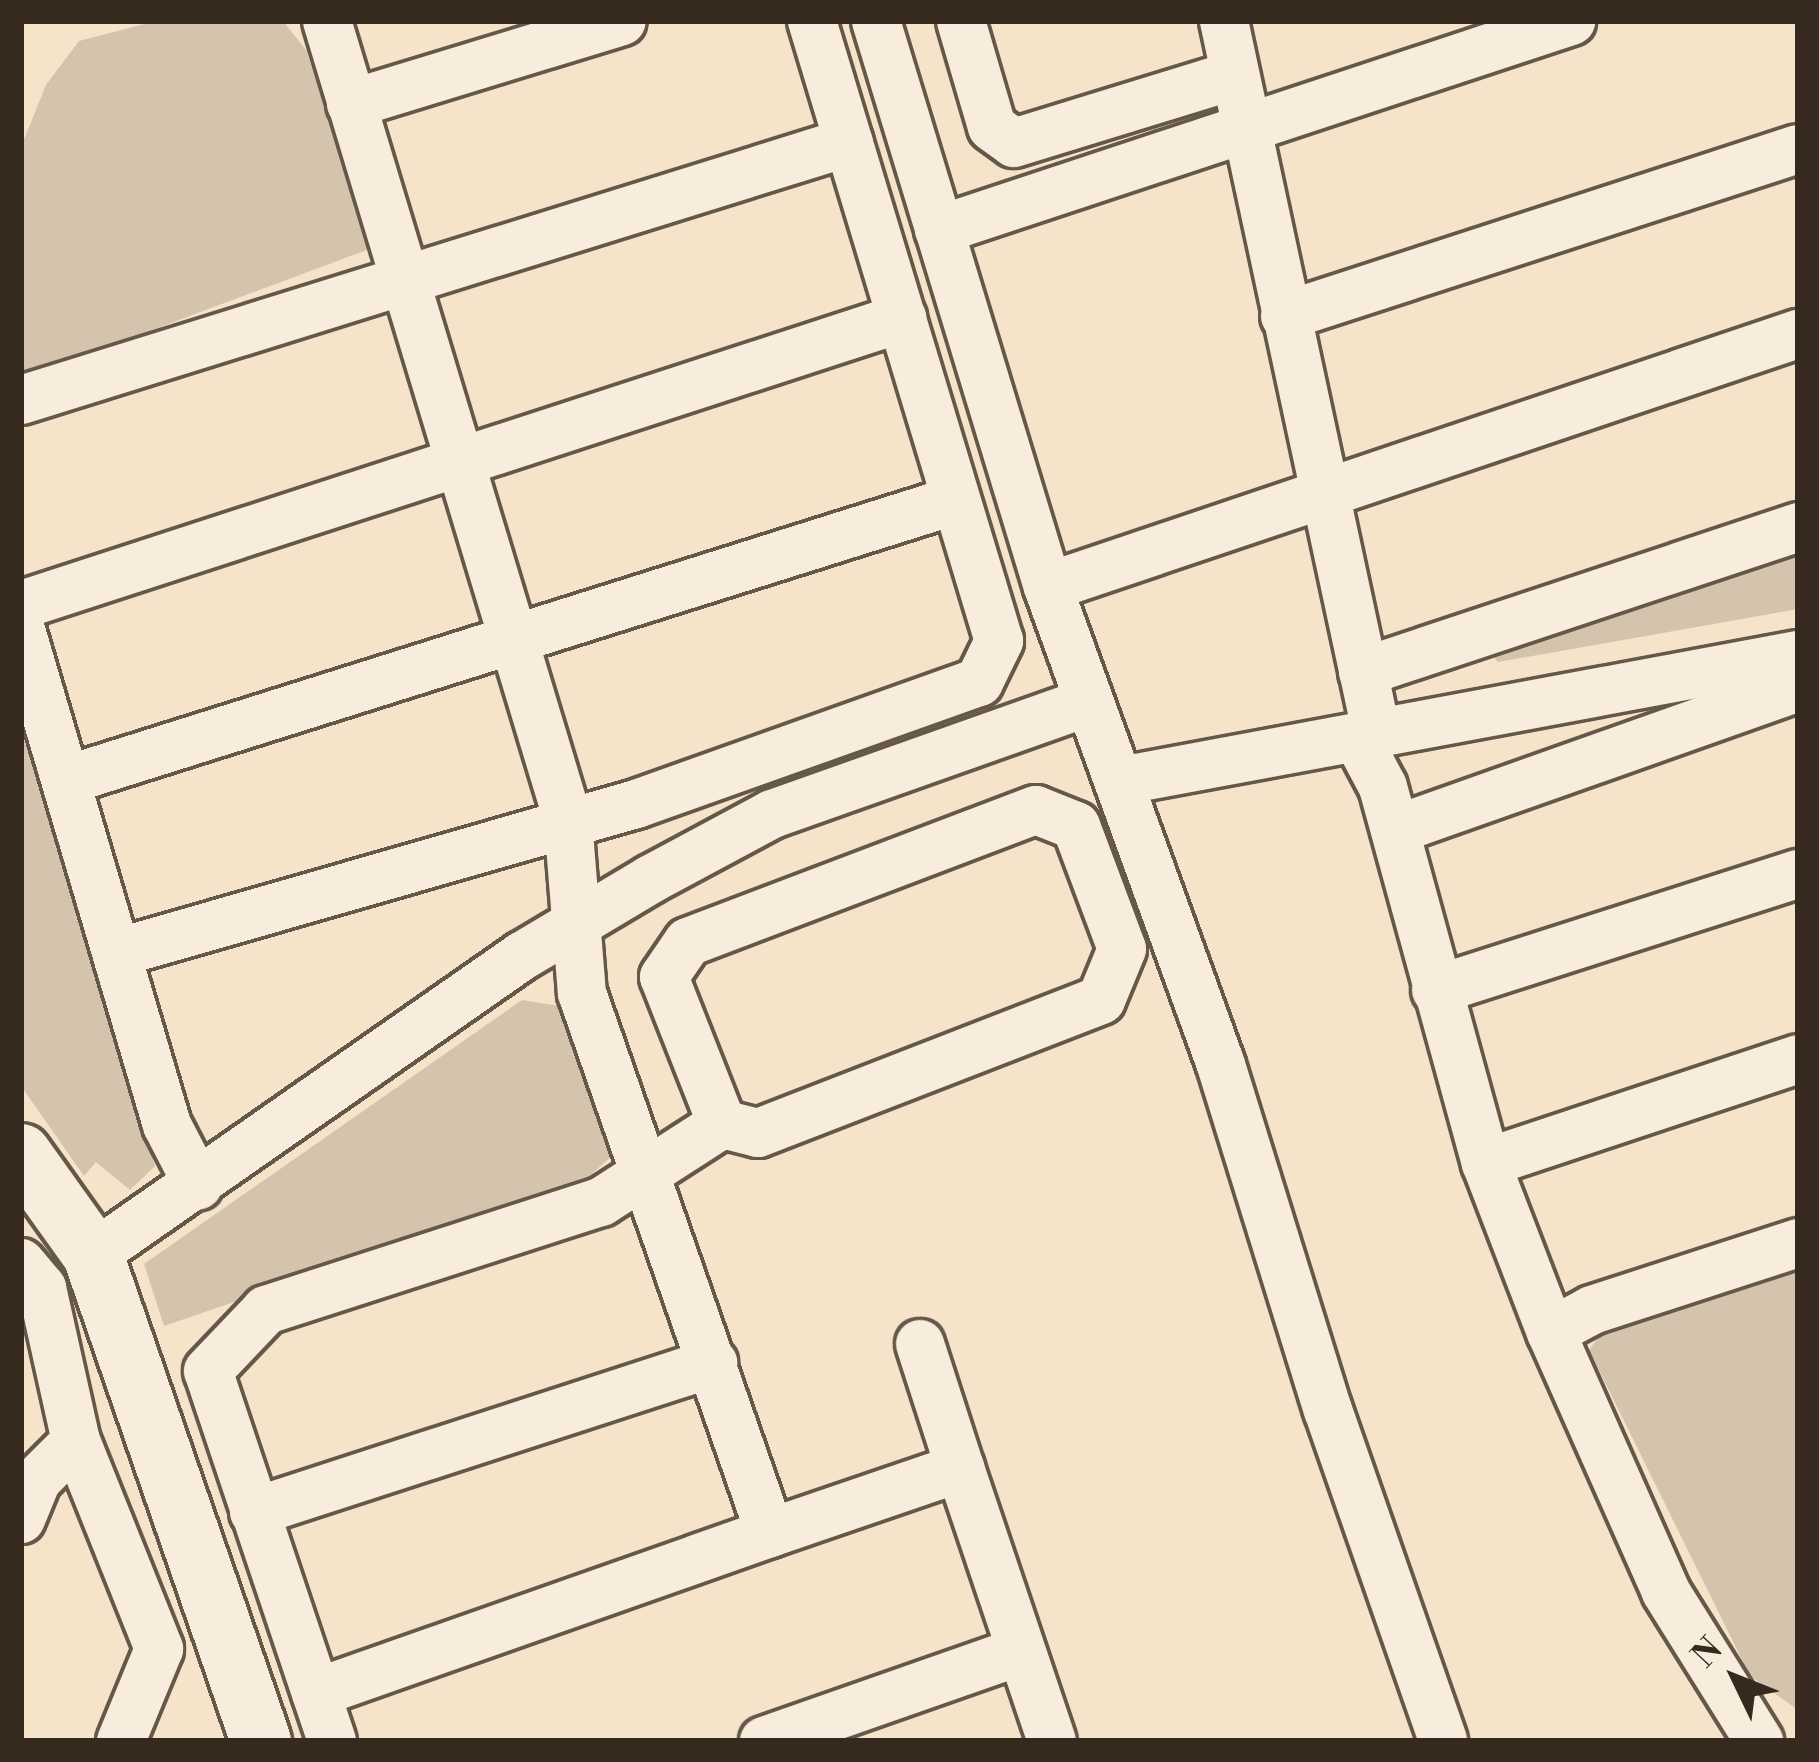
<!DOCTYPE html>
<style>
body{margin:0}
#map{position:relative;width:1819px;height:1762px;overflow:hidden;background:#f5e4ca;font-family:"Libre Bodoni",serif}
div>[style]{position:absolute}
.green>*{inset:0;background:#d4c4ad}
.roads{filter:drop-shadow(3px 0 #655848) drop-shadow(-3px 0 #655848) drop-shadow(0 3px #655848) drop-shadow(0 -3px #655848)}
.minor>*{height:48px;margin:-24px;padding:0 24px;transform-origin:24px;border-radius:24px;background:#f8eddd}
.tertiary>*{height:60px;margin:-30px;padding:0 30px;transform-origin:30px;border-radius:30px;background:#f8eddd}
span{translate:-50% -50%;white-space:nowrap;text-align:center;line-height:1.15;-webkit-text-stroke:9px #f8eddd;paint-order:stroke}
.frame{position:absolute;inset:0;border:24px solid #352a1d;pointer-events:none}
.north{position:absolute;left:1675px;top:1618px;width:120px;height:120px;-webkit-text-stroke:9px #f8eddd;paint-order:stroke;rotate:313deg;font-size:33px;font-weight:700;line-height:48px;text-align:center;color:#352a1d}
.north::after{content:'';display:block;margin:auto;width:42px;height:54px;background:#352a1d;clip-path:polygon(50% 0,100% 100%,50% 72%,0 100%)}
</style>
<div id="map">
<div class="green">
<i style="clip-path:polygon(156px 21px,283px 21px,306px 50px,372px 248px,21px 379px,21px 147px,46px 85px,79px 41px)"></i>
<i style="clip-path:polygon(1798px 545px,1798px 609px,1498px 662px,1493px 656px,1496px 645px)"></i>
<i style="clip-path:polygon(21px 725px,155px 1166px,130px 1190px,96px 1162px,84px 1176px,21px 1086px)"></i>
<i style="clip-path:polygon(522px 1000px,559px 1006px,611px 1157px,580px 1184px,164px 1326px,144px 1264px)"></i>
<i style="clip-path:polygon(1798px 1265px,1798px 1710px,1750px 1676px,1589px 1350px,1606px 1327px)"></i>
</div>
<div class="roads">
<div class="minor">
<i style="left:327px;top:21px;width:835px;rotate:73.22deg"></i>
<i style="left:568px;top:820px;width:174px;rotate:85.4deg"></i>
<i style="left:582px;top:993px;width:572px;rotate:70.8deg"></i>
<i style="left:770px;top:1533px;width:201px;rotate:-18.9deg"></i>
<i style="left:960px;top:1468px;width:288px;rotate:71.4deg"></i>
<i style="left:876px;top:21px;width:592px;rotate:73.1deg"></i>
<i style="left:1048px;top:587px;width:508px;rotate:70.1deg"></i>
<i style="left:1221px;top:1065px;width:361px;rotate:72.8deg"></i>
<i style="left:1328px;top:1410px;width:350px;rotate:70.8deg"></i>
<i style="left:961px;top:21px;width:110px;rotate:73.7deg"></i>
<i style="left:992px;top:127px;width:27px;rotate:36deg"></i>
<i style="left:1014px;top:143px;width:231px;rotate:-17.1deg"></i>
<i style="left:1224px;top:21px;width:730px;rotate:77.91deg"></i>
<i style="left:351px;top:104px;width:283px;rotate:-17deg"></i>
<i style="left:939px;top:230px;width:666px;rotate:-18.3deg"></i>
<i style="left:1285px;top:316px;width:539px;rotate:-18.03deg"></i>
<i style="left:21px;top:400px;width:867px;rotate:-17.31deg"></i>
<i style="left:1048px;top:587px;width:792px;rotate:-18.64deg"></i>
<i style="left:21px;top:605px;width:927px;rotate:-18.04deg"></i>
<i style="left:21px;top:630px;width:516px;rotate:73.57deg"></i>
<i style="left:167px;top:1125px;width:68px;rotate:62.7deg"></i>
<i style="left:1363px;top:672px;width:459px;rotate:-18.4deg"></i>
<i style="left:1357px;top:738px;width:55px;rotate:62deg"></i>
<i style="left:1383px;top:787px;width:390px;rotate:74.7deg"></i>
<i style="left:1486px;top:1163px;width:181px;rotate:69deg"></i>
<i style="left:1551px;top:1332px;width:284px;rotate:66.1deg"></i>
<i style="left:1666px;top:1592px;width:176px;rotate:58deg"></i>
<i style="left:67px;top:780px;width:932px;rotate:-17.48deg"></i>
<i style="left:1120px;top:781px;width:690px;rotate:-10.53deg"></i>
<i style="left:1036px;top:810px;width:43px;rotate:21.8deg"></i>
<i style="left:1076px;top:826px;width:131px;rotate:69.5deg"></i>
<i style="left:1122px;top:949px;width:55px;rotate:112.4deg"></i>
<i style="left:1101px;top:1000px;width:368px;rotate:158.8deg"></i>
<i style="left:758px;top:1133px;width:37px;rotate:-166deg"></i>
<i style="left:722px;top:1124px;width:158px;rotate:-111.5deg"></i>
<i style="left:664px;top:977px;width:42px;rotate:-55.6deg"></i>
<i style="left:688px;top:942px;width:372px;rotate:-20.8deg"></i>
<i style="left:1395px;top:830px;width:428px;rotate:-19.5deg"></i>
<i style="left:120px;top:952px;width:537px;rotate:-16deg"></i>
<i style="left:636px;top:804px;width:364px;rotate:-19.6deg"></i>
<i style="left:979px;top:682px;width:46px;rotate:-64deg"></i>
<i style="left:999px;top:641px;width:648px;rotate:-106.78deg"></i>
<i style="left:1436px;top:990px;width:380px;rotate:-17.8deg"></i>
<i style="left:1486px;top:1163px;width:329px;rotate:-18.4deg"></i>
<i style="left:93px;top:1255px;width:523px;rotate:-34.88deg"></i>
<i style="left:522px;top:956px;width:150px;rotate:-30.8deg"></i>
<i style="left:651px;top:879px;width:137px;rotate:-28.2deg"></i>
<i style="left:772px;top:814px;width:335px;rotate:-19.5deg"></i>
<i style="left:21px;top:1263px;width:33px;rotate:50deg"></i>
<i style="left:42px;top:1288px;width:157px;rotate:77.5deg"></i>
<i style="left:76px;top:1441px;width:224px;rotate:68.2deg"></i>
<i style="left:159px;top:1649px;width:100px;rotate:112.4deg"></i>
<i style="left:1551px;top:1332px;width:47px;rotate:-28.2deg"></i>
<i style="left:1592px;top:1310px;width:217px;rotate:-18deg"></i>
<i style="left:920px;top:1344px;width:130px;rotate:72.1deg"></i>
<i style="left:254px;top:1512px;width:483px;rotate:-18deg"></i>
<i style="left:21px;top:1519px;width:42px;rotate:-67.7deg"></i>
<i style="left:37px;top:1480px;width:55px;rotate:-45deg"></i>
<i style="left:316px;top:1693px;width:481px;rotate:-19.4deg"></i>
<i style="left:332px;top:1741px;width:390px;rotate:-108.5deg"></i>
<i style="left:208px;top:1371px;width:84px;rotate:-46.4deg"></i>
<i style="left:266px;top:1310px;width:352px;rotate:-17.9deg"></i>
<i style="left:601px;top:1202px;width:144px;rotate:-32.8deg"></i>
<i style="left:764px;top:1741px;width:272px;rotate:-19.3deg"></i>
</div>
<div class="tertiary">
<i style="left:21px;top:1154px;width:124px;rotate:54.5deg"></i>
<i style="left:93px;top:1255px;width:514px;rotate:70.93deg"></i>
</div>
</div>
<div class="frame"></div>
<div class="north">N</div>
</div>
